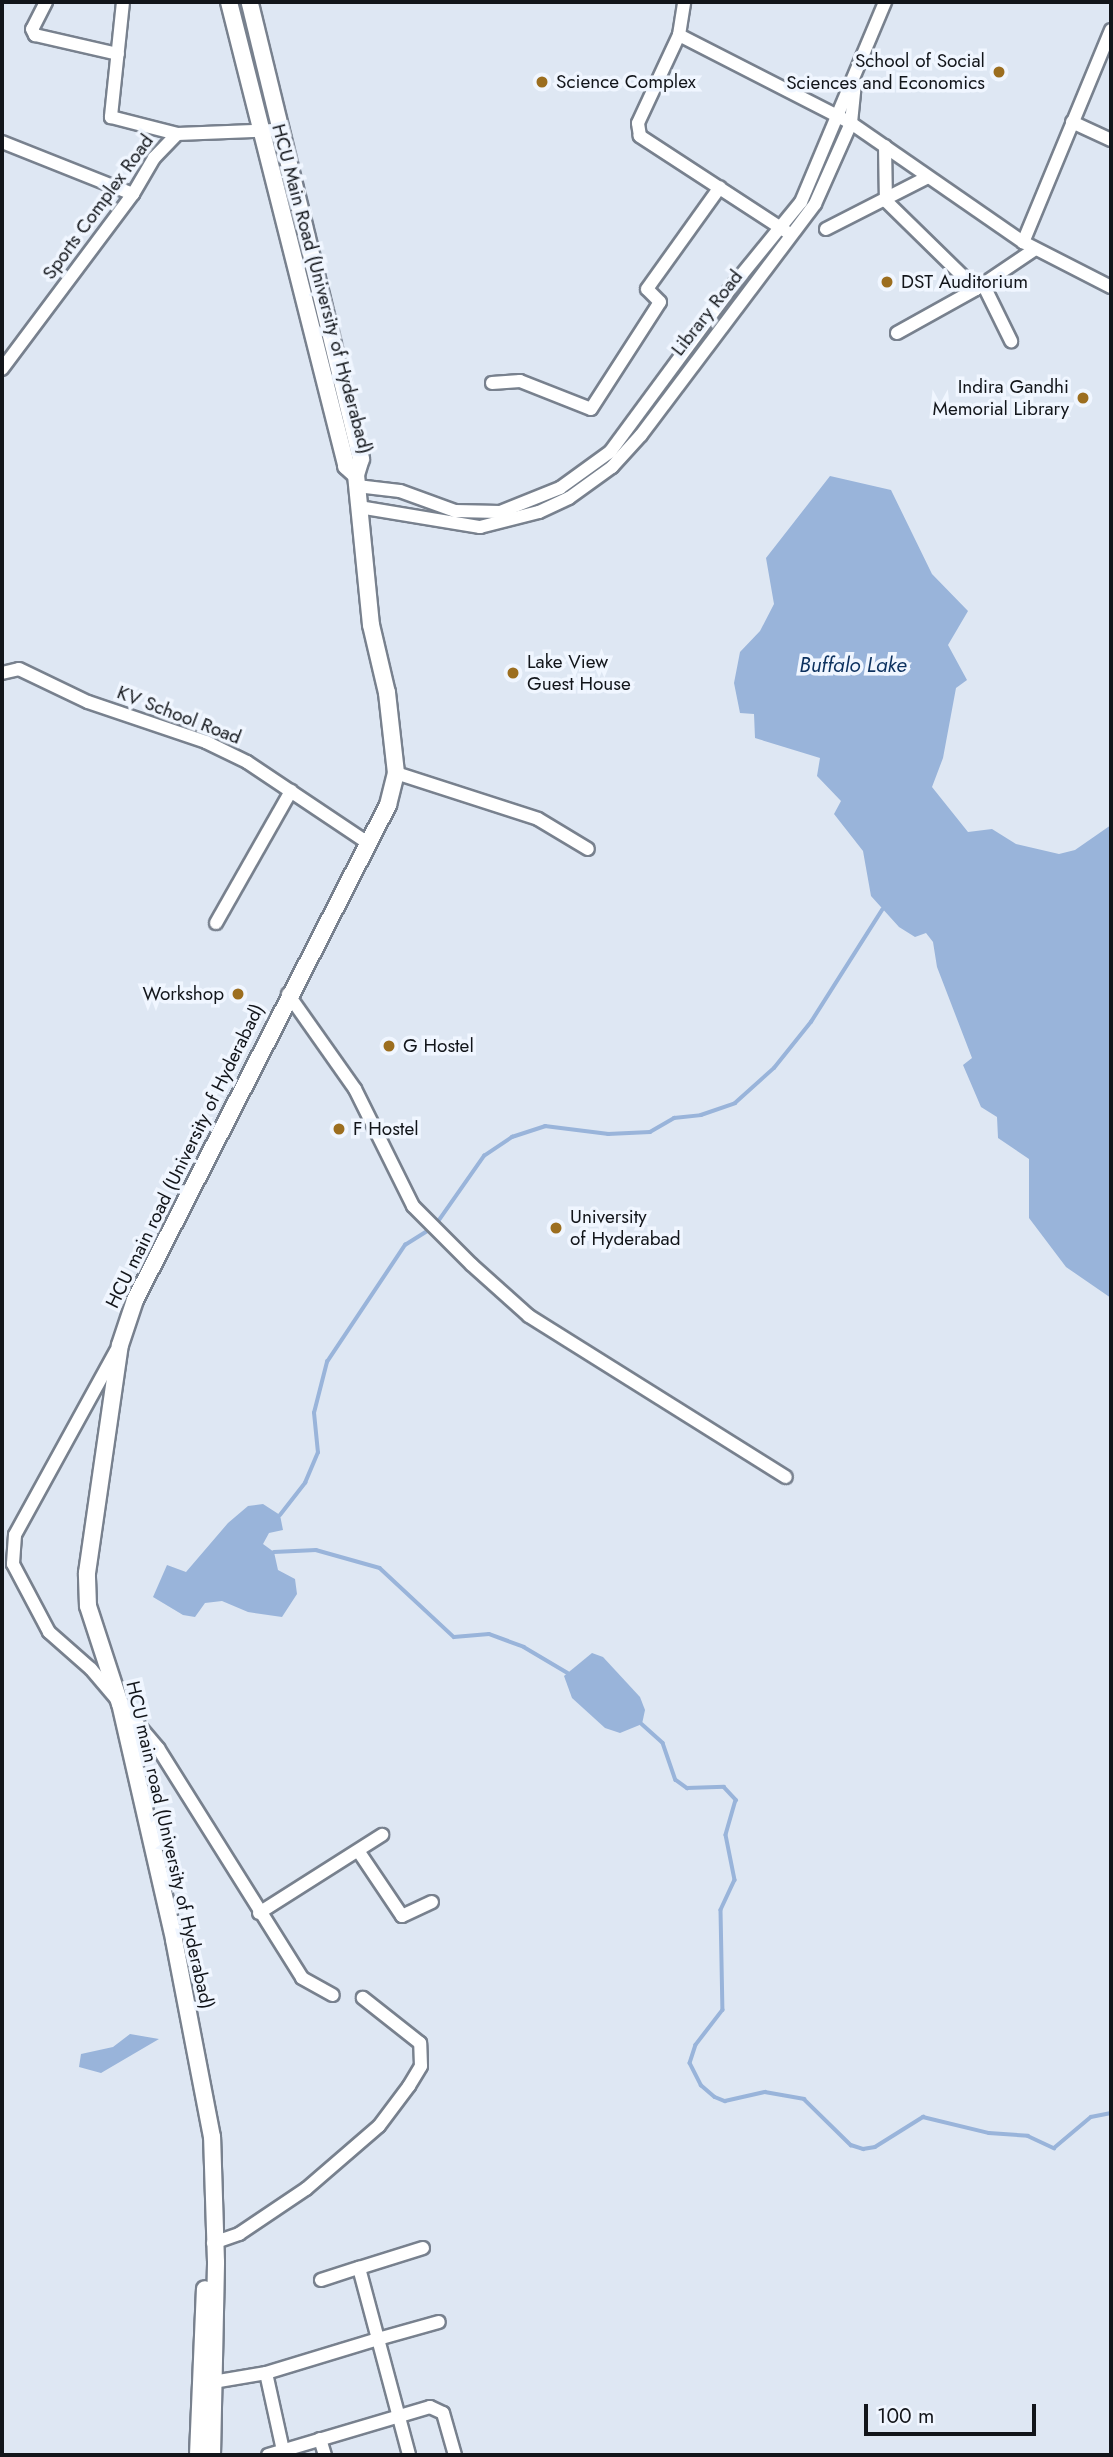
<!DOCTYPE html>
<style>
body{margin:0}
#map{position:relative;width:1113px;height:2457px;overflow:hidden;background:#f0f6ff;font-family:Jost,sans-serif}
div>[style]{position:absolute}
.built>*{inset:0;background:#dee7f3}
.water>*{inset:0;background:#99b4da}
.stream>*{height:3.5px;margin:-1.75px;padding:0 1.75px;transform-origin:1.75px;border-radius:1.75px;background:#99b4da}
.roads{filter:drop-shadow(2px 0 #78818e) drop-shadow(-2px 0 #78818e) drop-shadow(0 2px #78818e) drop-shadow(0 -2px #78818e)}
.street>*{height:12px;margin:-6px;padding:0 6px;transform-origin:6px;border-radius:6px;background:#fff}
.secondary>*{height:16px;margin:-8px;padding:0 8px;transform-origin:8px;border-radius:8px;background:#fff}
.dots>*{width:19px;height:19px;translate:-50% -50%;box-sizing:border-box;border:4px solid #f0f6ff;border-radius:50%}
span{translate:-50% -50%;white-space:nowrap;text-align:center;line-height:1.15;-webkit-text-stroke:7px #f0f6ff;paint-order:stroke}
.poi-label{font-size:19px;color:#12151a}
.right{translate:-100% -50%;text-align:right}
.left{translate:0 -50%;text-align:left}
.street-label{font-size:19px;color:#12151a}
.water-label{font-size:21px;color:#0c315f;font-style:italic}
.frame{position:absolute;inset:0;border:4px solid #12151a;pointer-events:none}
.scale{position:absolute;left:864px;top:2404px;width:172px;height:32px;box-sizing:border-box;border:4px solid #12151a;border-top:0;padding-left:9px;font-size:21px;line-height:24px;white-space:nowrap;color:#12151a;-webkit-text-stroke:5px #f0f6ff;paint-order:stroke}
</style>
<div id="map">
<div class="built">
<i style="clip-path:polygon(2px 2px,1111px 2px,1111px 2455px,2px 2455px)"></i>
</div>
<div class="water">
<i style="clip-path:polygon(830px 476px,891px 490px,932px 574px,968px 611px,948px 645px,967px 680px,956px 688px,943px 758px,932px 787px,968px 832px,992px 829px,1016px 844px,1059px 854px,1075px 850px,1111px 825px,1111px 1298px,1066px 1267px,1029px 1218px,1029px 1159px,998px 1138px,997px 1117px,981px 1107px,963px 1065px,972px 1058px,937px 967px,933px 942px,926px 933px,915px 937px,899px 927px,871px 896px,863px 851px,834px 814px,841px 801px,817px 776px,820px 758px,755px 738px,754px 714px,740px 713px,734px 683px,740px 652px,760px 631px,774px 604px,766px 558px)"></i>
<i style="clip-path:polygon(263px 1504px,280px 1515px,283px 1530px,269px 1533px,263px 1544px,274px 1552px,278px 1570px,295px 1579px,297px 1594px,282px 1617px,248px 1612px,222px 1601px,205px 1603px,195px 1617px,183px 1615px,153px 1597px,167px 1565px,186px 1572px,228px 1523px,248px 1506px)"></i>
<i style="clip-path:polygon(592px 1653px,603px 1657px,640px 1697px,645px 1710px,642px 1724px,620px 1733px,605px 1728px,572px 1698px,564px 1676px)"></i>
<i style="clip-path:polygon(130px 2034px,159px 2039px,101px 2073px,79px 2067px,81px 2054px,113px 2047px)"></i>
</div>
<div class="stream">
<i style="left:437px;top:1223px;width:82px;rotate:-55deg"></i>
<i style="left:484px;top:1156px;width:34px;rotate:-34deg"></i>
<i style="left:512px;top:1137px;width:35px;rotate:-18deg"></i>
<i style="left:545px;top:1126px;width:64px;rotate:7.2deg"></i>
<i style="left:608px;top:1134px;width:42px;rotate:-2.7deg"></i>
<i style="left:650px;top:1132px;width:28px;rotate:-30deg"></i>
<i style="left:674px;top:1118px;width:27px;rotate:-6deg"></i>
<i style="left:701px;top:1115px;width:36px;rotate:-19deg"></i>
<i style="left:735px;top:1103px;width:52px;rotate:-41.9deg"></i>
<i style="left:774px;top:1068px;width:59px;rotate:-51.2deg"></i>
<i style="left:811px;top:1022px;width:133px;rotate:-57.6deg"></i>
<i style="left:280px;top:1515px;width:41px;rotate:-52deg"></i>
<i style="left:305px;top:1483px;width:33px;rotate:-67deg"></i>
<i style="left:318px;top:1453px;width:40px;rotate:-95.7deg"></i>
<i style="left:314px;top:1413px;width:53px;rotate:-75.7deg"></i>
<i style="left:327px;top:1362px;width:141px;rotate:-56.3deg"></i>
<i style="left:405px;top:1245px;width:31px;rotate:-32deg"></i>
<i style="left:274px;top:1552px;width:42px;rotate:-2.7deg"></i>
<i style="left:316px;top:1550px;width:66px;rotate:15.7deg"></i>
<i style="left:380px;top:1568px;width:101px;rotate:43deg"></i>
<i style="left:454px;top:1637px;width:35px;rotate:-5deg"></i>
<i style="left:489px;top:1634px;width:37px;rotate:20deg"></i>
<i style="left:524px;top:1647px;width:51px;rotate:30.6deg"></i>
<i style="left:642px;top:1724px;width:28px;rotate:42deg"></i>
<i style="left:663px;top:1743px;width:39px;rotate:71deg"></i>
<i style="left:676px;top:1780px;width:14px;rotate:36deg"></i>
<i style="left:687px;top:1788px;width:37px;rotate:-2deg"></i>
<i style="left:724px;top:1787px;width:18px;rotate:47deg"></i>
<i style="left:736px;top:1800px;width:36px;rotate:106deg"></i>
<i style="left:726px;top:1835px;width:46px;rotate:78.7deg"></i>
<i style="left:735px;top:1880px;width:33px;rotate:115deg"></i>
<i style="left:721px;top:1910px;width:100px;rotate:88.9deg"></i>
<i style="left:723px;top:2010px;width:44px;rotate:127.6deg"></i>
<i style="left:696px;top:2045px;width:19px;rotate:108deg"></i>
<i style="left:690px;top:2063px;width:25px;rotate:63deg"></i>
<i style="left:701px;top:2085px;width:18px;rotate:41deg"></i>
<i style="left:715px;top:2097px;width:11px;rotate:22deg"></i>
<i style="left:725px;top:2101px;width:41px;rotate:-12.7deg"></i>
<i style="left:765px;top:2092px;width:40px;rotate:10deg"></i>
<i style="left:804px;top:2099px;width:66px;rotate:44.4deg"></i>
<i style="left:851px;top:2145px;width:13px;rotate:18deg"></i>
<i style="left:863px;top:2149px;width:12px;rotate:-9deg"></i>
<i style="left:875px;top:2147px;width:57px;rotate:-32deg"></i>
<i style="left:923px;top:2117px;width:68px;rotate:13.6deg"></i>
<i style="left:989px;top:2133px;width:39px;rotate:4deg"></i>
<i style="left:1028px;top:2136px;width:29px;rotate:25deg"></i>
<i style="left:1054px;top:2148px;width:48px;rotate:-40deg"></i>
<i style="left:1091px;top:2117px;width:20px;rotate:-11deg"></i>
</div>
<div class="roads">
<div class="street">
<i style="left:46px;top:2px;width:30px;rotate:117deg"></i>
<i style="left:32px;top:29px;width:7px;rotate:63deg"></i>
<i style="left:35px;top:35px;width:85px;rotate:12.9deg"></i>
<i style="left:123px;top:2px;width:116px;rotate:96deg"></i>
<i style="left:111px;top:117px;width:68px;rotate:14.4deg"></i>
<i style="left:1111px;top:30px;width:230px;rotate:112.5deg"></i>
<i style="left:1023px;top:242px;width:99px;rotate:27.1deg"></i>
<i style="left:679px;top:35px;width:33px;rotate:-81deg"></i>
<i style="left:1072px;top:122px;width:43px;rotate:24.8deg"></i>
<i style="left:2px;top:142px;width:141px;rotate:21.7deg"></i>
<i style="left:885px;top:146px;width:55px;rotate:89deg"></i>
<i style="left:886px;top:201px;width:126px;rotate:44.4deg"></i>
<i style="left:976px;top:289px;width:71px;rotate:-34.1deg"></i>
<i style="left:826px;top:229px;width:112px;rotate:-27deg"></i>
<i style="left:787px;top:232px;width:176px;rotate:-146.9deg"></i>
<i style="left:640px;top:136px;width:13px;rotate:-99deg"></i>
<i style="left:638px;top:123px;width:97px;rotate:-65deg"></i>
<i style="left:679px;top:35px;width:193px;rotate:27.1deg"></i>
<i style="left:851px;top:123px;width:209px;rotate:34.7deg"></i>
<i style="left:983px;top:284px;width:64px;rotate:63.8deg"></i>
<i style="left:897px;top:333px;width:90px;rotate:-29.1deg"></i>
<i style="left:2px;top:369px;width:219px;rotate:-53.2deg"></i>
<i style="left:133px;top:194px;width:42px;rotate:-59.7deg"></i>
<i style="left:154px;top:158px;width:33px;rotate:-46deg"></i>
<i style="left:177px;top:134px;width:102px;rotate:-2.2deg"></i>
<i style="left:492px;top:383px;width:28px;rotate:-4deg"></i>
<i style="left:520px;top:381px;width:76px;rotate:21.5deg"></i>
<i style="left:591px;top:409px;width:127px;rotate:-57.2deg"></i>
<i style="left:660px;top:302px;width:18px;rotate:-135deg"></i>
<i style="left:647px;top:289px;width:125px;rotate:-54.4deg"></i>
<i style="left:357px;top:486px;width:43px;rotate:6.6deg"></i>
<i style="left:400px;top:491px;width:59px;rotate:20deg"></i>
<i style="left:455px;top:511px;width:45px;rotate:1.3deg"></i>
<i style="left:500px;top:512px;width:65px;rotate:-21.8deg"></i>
<i style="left:560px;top:488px;width:62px;rotate:-35.8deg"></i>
<i style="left:610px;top:452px;width:202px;rotate:-53.6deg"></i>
<i style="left:730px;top:289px;width:112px;rotate:-50.8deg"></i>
<i style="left:801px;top:202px;width:217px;rotate:-67.2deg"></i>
<i style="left:359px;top:507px;width:123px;rotate:9.4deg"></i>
<i style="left:480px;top:527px;width:61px;rotate:-14.3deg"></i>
<i style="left:539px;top:512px;width:33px;rotate:-25deg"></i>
<i style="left:569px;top:498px;width:53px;rotate:-35.8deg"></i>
<i style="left:612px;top:467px;width:43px;rotate:-47.8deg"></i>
<i style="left:641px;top:435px;width:289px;rotate:-53deg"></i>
<i style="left:815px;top:204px;width:89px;rotate:-66deg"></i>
<i style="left:851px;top:123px;width:40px;rotate:-84.3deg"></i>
<i style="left:2px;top:673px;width:17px;rotate:-13deg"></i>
<i style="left:19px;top:669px;width:76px;rotate:25.6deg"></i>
<i style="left:88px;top:702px;width:125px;rotate:18.7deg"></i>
<i style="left:206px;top:742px;width:46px;rotate:26deg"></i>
<i style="left:247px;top:762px;width:146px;rotate:33.8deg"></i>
<i style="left:396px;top:773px;width:149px;rotate:17.9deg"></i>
<i style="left:538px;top:819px;width:58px;rotate:31deg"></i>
<i style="left:216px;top:923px;width:152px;rotate:-60.4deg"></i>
<i style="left:288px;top:994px;width:116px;rotate:54.8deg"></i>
<i style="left:355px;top:1089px;width:131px;rotate:63.6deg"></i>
<i style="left:413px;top:1206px;width:83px;rotate:45deg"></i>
<i style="left:472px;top:1265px;width:76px;rotate:41.8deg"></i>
<i style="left:529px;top:1316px;width:303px;rotate:32.1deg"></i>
<i style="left:116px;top:1351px;width:210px;rotate:118.8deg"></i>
<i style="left:15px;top:1535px;width:29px;rotate:94deg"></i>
<i style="left:13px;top:1564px;width:77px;rotate:62.1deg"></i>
<i style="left:49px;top:1632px;width:56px;rotate:41.4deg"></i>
<i style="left:91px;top:1669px;width:104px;rotate:49.7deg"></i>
<i style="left:158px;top:1748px;width:271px;rotate:57.9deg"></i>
<i style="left:302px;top:1978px;width:35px;rotate:29deg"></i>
<i style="left:359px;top:1852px;width:77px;rotate:56.1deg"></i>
<i style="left:402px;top:1916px;width:33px;rotate:-25deg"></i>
<i style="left:259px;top:1913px;width:146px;rotate:-32.4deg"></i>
<i style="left:213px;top:2243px;width:28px;rotate:-19deg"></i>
<i style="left:239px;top:2234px;width:81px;rotate:-33.9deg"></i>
<i style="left:306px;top:2189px;width:96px;rotate:-40.8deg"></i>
<i style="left:379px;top:2126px;width:50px;rotate:-53.1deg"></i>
<i style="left:409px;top:2086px;width:23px;rotate:-59deg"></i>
<i style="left:421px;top:2066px;width:23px;rotate:-92deg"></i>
<i style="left:420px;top:2043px;width:73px;rotate:-141.7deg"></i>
<i style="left:359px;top:2268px;width:67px;rotate:-17.4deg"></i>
<i style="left:321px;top:2280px;width:40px;rotate:-18deg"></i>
<i style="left:359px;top:2268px;width:73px;rotate:75deg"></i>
<i style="left:378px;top:2339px;width:63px;rotate:-15.6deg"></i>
<i style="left:266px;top:2373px;width:79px;rotate:77.6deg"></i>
<i style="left:207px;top:2383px;width:60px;rotate:-9.6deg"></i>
<i style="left:266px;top:2373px;width:117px;rotate:-16.9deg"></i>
<i style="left:378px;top:2339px;width:120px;rotate:75deg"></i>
<i style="left:320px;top:2439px;width:17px;rotate:73deg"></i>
<i style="left:268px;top:2455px;width:169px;rotate:-16.5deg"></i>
<i style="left:430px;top:2407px;width:14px;rotate:25deg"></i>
<i style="left:443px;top:2413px;width:44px;rotate:74.1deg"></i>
</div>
<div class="secondary">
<i style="left:229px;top:2px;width:479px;rotate:75.8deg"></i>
<i style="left:346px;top:466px;width:13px;rotate:42deg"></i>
<i style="left:198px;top:2455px;width:166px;rotate:-87.6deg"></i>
<i style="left:212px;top:2455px;width:193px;rotate:-88.8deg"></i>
<i style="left:216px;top:2262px;width:125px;rotate:-91.8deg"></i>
<i style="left:212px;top:2137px;width:202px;rotate:-100.9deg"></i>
<i style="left:174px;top:1939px;width:241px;rotate:-102.9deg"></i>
<i style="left:120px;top:1704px;width:103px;rotate:-108.1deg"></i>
<i style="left:88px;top:1606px;width:33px;rotate:-92deg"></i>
<i style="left:87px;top:1573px;width:230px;rotate:-81.8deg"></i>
<i style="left:120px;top:1345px;width:47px;rotate:-71.6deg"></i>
<i style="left:135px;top:1300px;width:556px;rotate:-62.93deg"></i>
<i style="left:388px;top:805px;width:33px;rotate:-76deg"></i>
<i style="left:396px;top:773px;width:81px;rotate:-96.4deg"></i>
<i style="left:387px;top:693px;width:70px;rotate:-103.2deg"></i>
<i style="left:371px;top:625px;width:151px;rotate:-95.7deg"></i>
<i style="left:356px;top:475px;width:17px;rotate:-73deg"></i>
<i style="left:361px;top:459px;width:470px;rotate:-103.7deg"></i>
</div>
</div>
<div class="dots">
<i style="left:999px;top:72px;background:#9c6e1f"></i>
<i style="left:542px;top:82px;background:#9c6e1f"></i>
<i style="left:887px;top:282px;background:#9c6e1f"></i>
<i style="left:1083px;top:398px;background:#9c6e1f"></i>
<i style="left:513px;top:673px;background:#9c6e1f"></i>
<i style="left:238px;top:994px;background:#9c6e1f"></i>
<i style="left:389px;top:1046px;background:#9c6e1f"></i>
<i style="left:339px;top:1129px;background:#9c6e1f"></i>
<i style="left:556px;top:1228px;background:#9c6e1f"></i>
</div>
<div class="poi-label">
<span class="right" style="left:985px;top:72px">School of Social<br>Sciences and Economics</span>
<span class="left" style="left:556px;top:82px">Science Complex</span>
<span class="left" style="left:901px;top:282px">DST Auditorium</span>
<span class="right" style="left:1069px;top:398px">Indira Gandhi<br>Memorial Library</span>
<span class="left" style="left:527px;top:673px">Lake View<br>Guest House</span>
<span class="right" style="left:224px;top:994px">Workshop</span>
<span class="left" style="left:403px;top:1046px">G Hostel</span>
<span class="left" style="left:353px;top:1129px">F Hostel</span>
<span class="left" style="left:570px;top:1228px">University<br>of Hyderabad</span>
</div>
<div class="street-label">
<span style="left:98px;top:207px;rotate:-54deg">Sports Complex Road</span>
<span style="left:322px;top:289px;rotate:75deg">HCU Main Road (University of Hyderabad)</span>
<span style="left:707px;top:313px;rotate:-52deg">Library Road</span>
<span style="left:179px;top:715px;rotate:21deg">KV School Road</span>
<span style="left:185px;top:1156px;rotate:-64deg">HCU main road (University of Hyderabad)</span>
<span style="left:170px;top:1845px;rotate:77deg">HCU main road (University of Hyderabad)</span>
</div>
<div class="water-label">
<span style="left:853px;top:665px">Buffalo Lake</span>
</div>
<div class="frame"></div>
<div class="scale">100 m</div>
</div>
